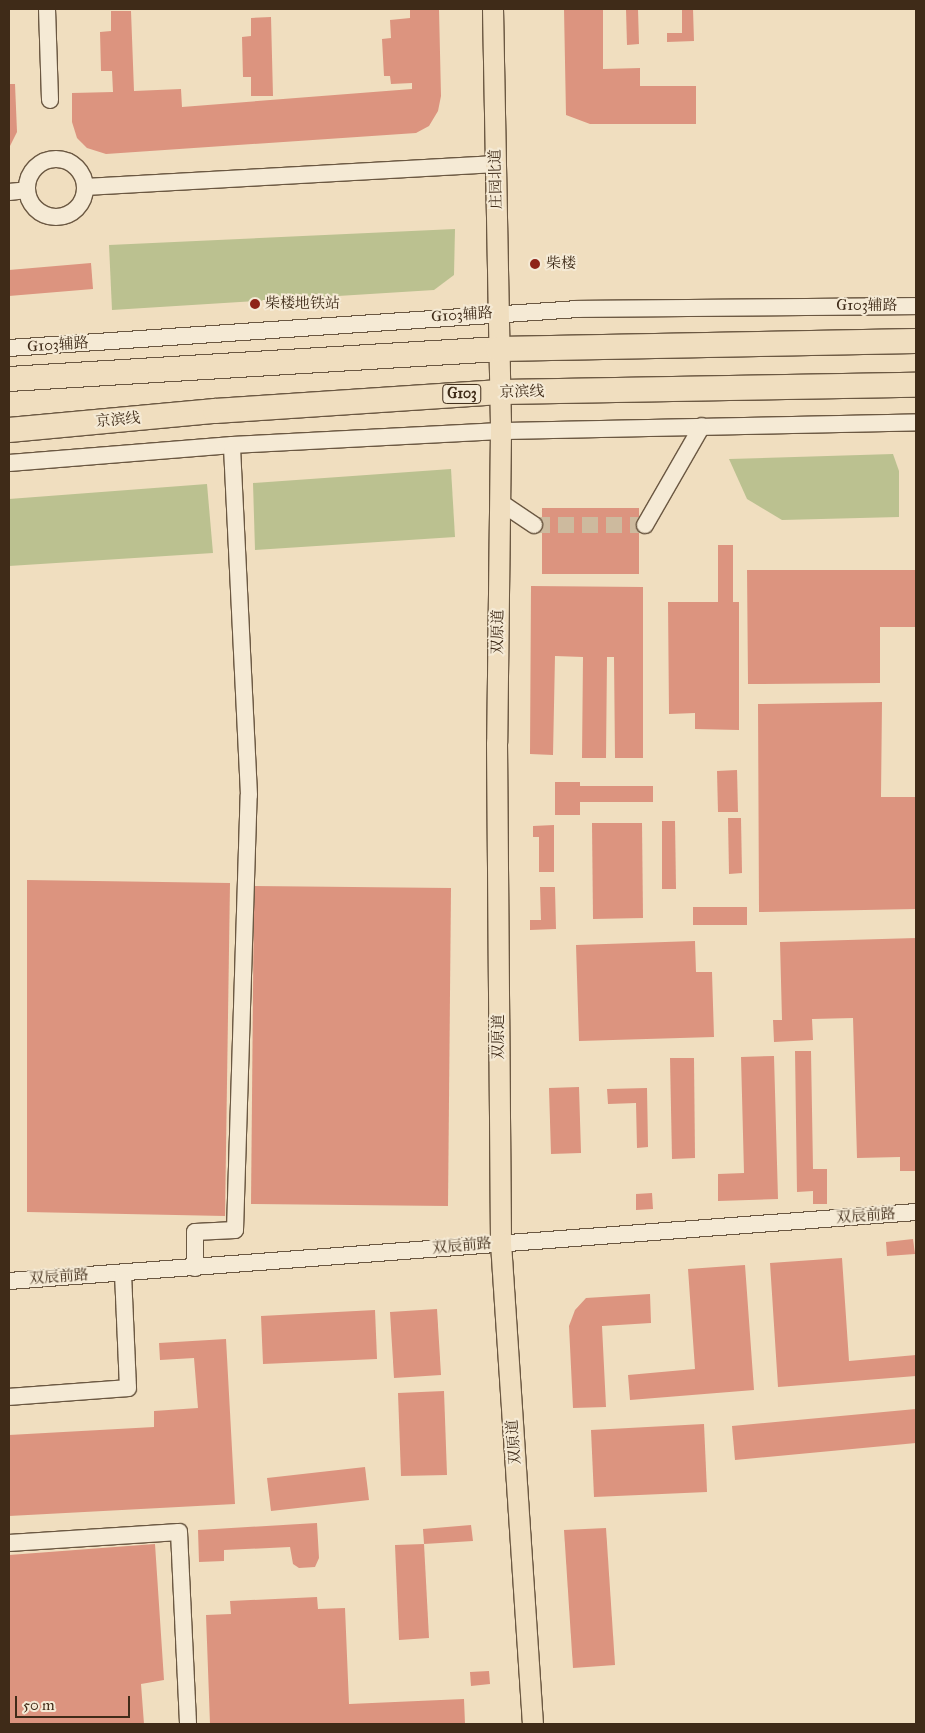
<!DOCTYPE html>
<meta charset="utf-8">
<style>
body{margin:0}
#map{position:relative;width:925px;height:1733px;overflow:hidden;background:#f0debf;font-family:"IM FELL Great Primer","Noto Serif SC",serif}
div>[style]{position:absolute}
.green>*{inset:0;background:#bbc190}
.building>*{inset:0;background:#dc947f}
.minor-tunnel>*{height:16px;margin-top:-8px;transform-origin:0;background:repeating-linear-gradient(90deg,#cdba9e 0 16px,transparent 0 24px)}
.roads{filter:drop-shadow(1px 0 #6b5842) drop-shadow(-1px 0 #6b5842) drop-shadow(0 1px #6b5842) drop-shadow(0 -1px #6b5842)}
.minor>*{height:16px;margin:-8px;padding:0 8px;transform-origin:8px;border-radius:8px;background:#f5ead5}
.minor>.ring{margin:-8px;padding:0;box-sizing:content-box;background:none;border:16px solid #f5ead5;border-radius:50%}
.major>*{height:20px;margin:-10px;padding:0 10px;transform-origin:10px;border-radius:10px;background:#f0debf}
.highway>*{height:24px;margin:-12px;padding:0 12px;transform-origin:12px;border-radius:12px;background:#f0debf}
.dots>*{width:14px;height:14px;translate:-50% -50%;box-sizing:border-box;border:2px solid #f5ead5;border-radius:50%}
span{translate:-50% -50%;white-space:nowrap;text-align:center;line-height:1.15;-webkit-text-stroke:4px #f5ead5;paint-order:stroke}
.shield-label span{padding:1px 4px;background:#f5ead5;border:1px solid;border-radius:4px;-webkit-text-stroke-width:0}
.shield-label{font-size:14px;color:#3f2b18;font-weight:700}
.street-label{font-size:15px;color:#3f2b18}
.poi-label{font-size:15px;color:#3f2b18}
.left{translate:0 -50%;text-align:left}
.frame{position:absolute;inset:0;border:10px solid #3f2b18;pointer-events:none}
.scale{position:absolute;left:15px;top:1696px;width:115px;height:22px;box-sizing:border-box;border:2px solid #3f2b18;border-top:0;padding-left:6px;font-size:15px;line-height:18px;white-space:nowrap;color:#3f2b18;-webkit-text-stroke:4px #f5ead5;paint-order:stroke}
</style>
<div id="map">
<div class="green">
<i style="clip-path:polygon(455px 229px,454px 275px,434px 290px,112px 310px,109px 245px)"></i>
<i style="clip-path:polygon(893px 454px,899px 471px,899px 517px,782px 520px,747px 499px,729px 459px)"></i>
<i style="clip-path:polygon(451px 469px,455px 537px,255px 550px,253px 483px)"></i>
<i style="clip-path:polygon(207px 484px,213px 553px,9px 566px,9px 499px)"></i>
</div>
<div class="building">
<i style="clip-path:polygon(410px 9px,439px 9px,441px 96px,438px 111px,429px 126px,416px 133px,106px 154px,87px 148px,77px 138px,72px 122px,72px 93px,113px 92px,112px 71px,101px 71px,100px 32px,111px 31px,111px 11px,131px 11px,134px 91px,181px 89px,182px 107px,412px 89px,412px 83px,391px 84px,390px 76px,384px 76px,382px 39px,391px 38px,390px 20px,410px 18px)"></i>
<i style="clip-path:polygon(564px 9px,603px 9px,603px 69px,640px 68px,640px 86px,696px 86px,696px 124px,590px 124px,566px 115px)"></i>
<i style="clip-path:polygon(626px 9px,638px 9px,639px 44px,627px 45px)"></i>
<i style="clip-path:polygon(682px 9px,693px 9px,694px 41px,667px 42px,667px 33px,682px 33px)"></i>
<i style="clip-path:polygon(271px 17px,273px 96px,251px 96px,251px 77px,243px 77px,242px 37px,251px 36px,251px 18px)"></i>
<i style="clip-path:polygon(9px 84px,15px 84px,17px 132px,9px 148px)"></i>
<i style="clip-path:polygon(91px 263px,93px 289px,9px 296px,9px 270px)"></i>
<i style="clip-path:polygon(542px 508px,639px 508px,639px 574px,542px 574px)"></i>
<i style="clip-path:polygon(718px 545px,733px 545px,733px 602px,739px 602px,739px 730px,695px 729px,695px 713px,669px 714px,668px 602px,718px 602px)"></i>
<i style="clip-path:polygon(747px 570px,916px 570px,916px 627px,880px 627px,880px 683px,748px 684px)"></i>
<i style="clip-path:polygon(531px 586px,643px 587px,643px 758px,615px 758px,614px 657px,607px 657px,606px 758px,582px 758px,583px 657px,555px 656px,553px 755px,530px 754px)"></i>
<i style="clip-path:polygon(882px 702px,881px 797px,916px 797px,916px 909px,759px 912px,758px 704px)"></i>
<i style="clip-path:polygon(737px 770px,738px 812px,718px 812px,717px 771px)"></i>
<i style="clip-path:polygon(555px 782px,580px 782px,580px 786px,653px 786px,653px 802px,580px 802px,580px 815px,555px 815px)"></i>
<i style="clip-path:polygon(728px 818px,741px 818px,742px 873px,729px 874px)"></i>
<i style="clip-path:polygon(662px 821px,675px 821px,676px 889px,662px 889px)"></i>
<i style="clip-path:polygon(592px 823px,642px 823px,643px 918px,593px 919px)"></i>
<i style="clip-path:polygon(554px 825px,554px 872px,539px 872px,539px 837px,533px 837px,533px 826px)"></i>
<i style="clip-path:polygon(27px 880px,230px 883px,225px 1216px,27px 1212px)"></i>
<i style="clip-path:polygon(254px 886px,451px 888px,448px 1206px,251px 1204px)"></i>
<i style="clip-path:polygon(540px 887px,555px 887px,556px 929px,530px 930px,530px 920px,541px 920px)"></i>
<i style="clip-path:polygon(693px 907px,747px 907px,747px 925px,693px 925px)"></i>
<i style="clip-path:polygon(916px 938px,916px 1171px,900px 1171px,900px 1157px,857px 1158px,853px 1018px,812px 1019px,813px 1040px,774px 1042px,773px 1020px,782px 1020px,780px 942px)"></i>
<i style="clip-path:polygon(695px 941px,696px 972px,712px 972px,714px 1037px,579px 1041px,576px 945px)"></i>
<i style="clip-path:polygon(795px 1051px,811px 1051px,813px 1169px,827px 1169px,827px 1204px,813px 1204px,813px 1191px,797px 1192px)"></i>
<i style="clip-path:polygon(774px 1056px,778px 1199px,718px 1201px,718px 1174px,744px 1173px,741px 1057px)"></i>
<i style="clip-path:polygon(670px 1058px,694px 1058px,695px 1158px,672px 1159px)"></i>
<i style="clip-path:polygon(579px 1087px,581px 1153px,551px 1154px,549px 1088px)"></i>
<i style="clip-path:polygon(647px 1088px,648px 1147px,637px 1148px,636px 1103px,608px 1104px,607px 1089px)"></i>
<i style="clip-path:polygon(652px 1193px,653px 1209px,636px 1210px,636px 1194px)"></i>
<i style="clip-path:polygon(913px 1239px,915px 1254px,887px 1256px,886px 1242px)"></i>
<i style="clip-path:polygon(842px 1258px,849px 1361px,916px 1355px,916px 1376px,778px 1387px,770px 1263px)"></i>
<i style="clip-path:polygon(745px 1265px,754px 1390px,630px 1400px,628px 1375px,695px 1369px,688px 1269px)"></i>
<i style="clip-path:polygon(650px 1294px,651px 1323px,602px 1326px,606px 1407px,573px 1408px,569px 1326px,575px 1310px,586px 1298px)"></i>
<i style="clip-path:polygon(437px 1309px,441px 1375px,394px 1378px,390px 1312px)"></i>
<i style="clip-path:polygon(375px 1310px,377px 1359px,263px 1364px,261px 1316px)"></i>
<i style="clip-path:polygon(226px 1339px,235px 1504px,9px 1516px,9px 1435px,154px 1427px,154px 1411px,198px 1408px,194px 1358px,160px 1360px,159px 1343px)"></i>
<i style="clip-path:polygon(444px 1391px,447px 1475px,401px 1476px,398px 1393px)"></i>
<i style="clip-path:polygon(916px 1409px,916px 1443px,735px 1460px,732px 1426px)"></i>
<i style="clip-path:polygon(704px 1424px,707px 1492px,594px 1497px,591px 1430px)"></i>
<i style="clip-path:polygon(365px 1467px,369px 1500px,271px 1511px,267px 1478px)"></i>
<i style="clip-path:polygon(317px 1523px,319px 1558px,315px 1567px,299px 1568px,293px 1564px,290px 1547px,224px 1550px,224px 1561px,199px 1562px,198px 1530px)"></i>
<i style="clip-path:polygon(471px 1525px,473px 1541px,424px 1544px,423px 1529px)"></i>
<i style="clip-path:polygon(606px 1528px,615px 1665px,573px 1668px,564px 1530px)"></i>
<i style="clip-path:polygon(155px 1544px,164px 1680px,141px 1684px,144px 1724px,9px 1724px,9px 1555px)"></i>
<i style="clip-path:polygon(424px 1544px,429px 1638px,399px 1640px,395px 1545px)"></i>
<i style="clip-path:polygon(317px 1597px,318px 1609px,345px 1608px,349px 1704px,464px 1699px,465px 1724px,210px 1724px,206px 1615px,231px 1614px,230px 1601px)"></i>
<i style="clip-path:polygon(489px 1671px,490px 1684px,471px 1686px,470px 1672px)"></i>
</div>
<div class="minor-tunnel">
<i style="left:534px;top:525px;width:111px"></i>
</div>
<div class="roads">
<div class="minor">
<i style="left:47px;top:9px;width:91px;rotate:88.1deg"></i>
<i class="ring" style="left:27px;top:159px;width:42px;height:42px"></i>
<i style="left:85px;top:187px;width:412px;rotate:-3.2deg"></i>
<i style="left:9px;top:192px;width:18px;rotate:-6deg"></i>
<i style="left:9px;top:348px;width:570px;rotate:-3.92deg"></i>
<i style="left:578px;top:309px;width:338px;rotate:-0.5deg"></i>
<i style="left:9px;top:463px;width:224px;rotate:-4.6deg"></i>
<i style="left:232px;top:445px;width:269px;rotate:-3deg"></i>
<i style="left:501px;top:431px;width:415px;rotate:-1.2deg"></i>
<i style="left:500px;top:502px;width:41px;rotate:34.1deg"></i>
<i style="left:645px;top:525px;width:114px;rotate:-60.1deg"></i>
<i style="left:195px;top:1268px;width:36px;rotate:-90deg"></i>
<i style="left:195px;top:1232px;width:40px;rotate:-2.9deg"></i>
<i style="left:235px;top:1230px;width:435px;rotate:-88.2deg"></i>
<i style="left:249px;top:795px;width:350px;rotate:-92.8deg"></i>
<i style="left:9px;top:1281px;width:910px;rotate:-4.35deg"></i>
<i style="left:9px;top:1397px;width:119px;rotate:-4.3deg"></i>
<i style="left:128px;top:1388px;width:115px;rotate:-92.5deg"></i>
<i style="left:9px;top:1543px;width:170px;rotate:-3.7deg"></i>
<i style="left:179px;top:1532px;width:192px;rotate:87.3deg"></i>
</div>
<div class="major">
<i style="left:493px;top:9px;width:422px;rotate:88.9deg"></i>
<i style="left:501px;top:431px;width:312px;rotate:90.7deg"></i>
<i style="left:497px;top:743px;width:500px;rotate:89.54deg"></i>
<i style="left:501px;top:1243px;width:482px;rotate:86.2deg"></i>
</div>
<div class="highway">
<i style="left:9px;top:379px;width:490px;rotate:-3.5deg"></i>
<i style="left:498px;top:349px;width:418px;rotate:-1.1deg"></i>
<i style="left:9px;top:430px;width:207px;rotate:-5.3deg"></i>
<i style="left:215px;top:411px;width:286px;rotate:-3.8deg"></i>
<i style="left:500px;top:392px;width:416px;rotate:-1deg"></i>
</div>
</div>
<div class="dots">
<i style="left:535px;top:264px;background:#8f2418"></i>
<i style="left:255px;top:304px;background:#8f2418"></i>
</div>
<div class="shield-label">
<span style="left:462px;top:394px">G103</span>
</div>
<div class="street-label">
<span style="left:496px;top:179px;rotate:-91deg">庄园北道</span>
<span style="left:867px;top:306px">G103辅路</span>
<span style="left:462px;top:315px;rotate:-4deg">G103辅路</span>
<span style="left:58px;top:345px;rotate:-4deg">G103辅路</span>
<span style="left:522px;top:392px;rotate:-1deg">京滨线</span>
<span style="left:118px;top:420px;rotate:-5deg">京滨线</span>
<span style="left:498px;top:632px;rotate:-89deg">双原道</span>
<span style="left:499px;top:1037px;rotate:-90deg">双原道</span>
<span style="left:866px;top:1216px;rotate:-4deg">双辰前路</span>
<span style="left:462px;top:1246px;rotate:-5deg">双辰前路</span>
<span style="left:59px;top:1277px;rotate:-4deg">双辰前路</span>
<span style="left:514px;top:1442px;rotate:-94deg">双原道</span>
</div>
<div class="poi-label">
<span class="left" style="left:546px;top:264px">柴楼</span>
<span class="left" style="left:265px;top:304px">柴楼地铁站</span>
</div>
<div class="frame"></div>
<div class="scale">50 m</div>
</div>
